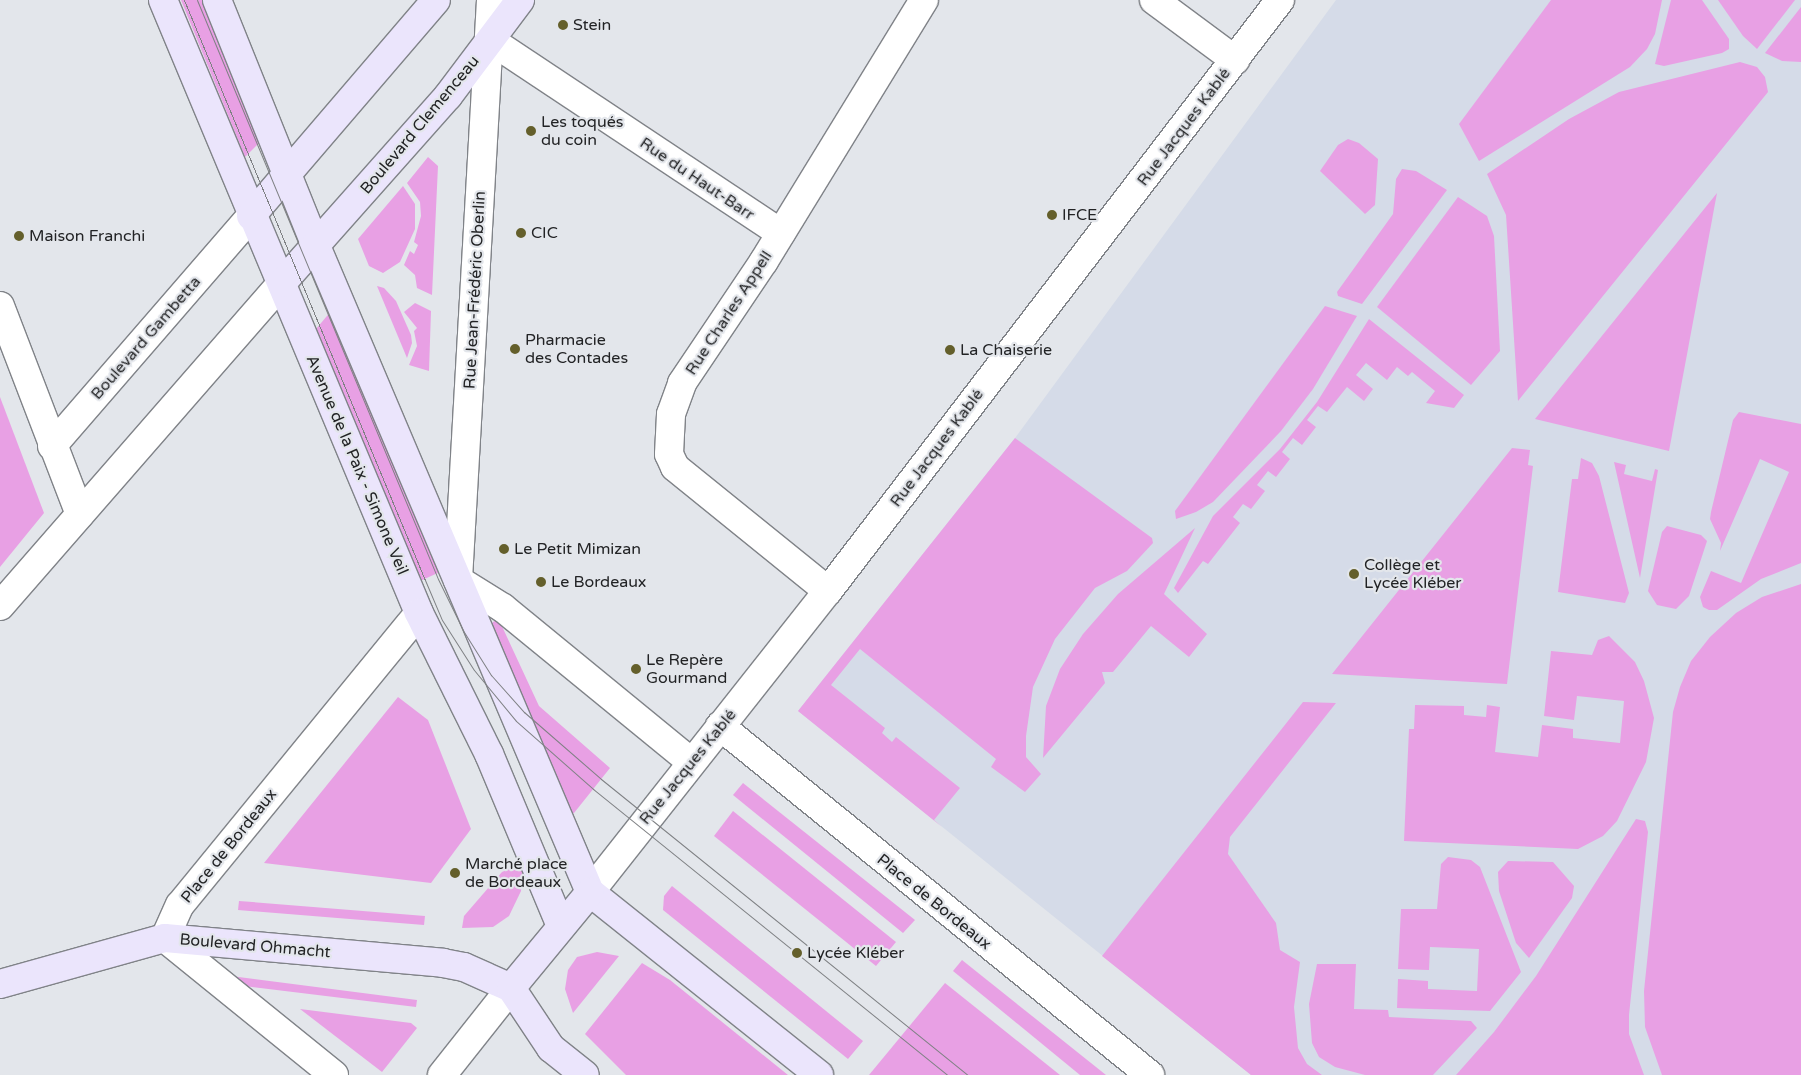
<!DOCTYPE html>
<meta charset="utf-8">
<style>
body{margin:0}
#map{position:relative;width:1801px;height:1075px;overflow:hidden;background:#e3e6eb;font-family:"Varela Round",sans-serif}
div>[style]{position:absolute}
.built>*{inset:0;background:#d5dbe8}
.green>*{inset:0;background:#e8a0e4}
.roads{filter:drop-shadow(1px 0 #808388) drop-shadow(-1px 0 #808388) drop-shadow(0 1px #808388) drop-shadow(0 -1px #808388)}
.street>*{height:28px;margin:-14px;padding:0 14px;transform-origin:14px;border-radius:14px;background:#fff}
.secondary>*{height:28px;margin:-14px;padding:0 14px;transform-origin:14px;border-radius:14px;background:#ebe5fc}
.tram>*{height:1px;margin:-0.5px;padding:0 0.5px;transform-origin:0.5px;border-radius:0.5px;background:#7f8184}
.dots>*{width:14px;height:14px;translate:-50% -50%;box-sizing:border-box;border:2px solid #e3e6eb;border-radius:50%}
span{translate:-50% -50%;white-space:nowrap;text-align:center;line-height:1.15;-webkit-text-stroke:4.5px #e3e6eb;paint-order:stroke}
.poi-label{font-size:16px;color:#222325}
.left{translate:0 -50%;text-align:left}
.street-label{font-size:16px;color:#222325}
</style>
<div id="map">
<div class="built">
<i style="clip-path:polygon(1336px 0,1801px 0,1801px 1075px,1251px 1075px,798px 711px,1015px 438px)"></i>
</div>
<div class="green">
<i style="clip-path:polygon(181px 0,203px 0,261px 141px,245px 157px)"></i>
<i style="clip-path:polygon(1551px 0,1662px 0,1655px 34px,1647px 49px,1630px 67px,1479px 161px,1459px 124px)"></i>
<i style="clip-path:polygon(1671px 0,1702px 0,1729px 39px,1729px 49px,1722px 53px,1664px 66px,1655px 64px)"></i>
<i style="clip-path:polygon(1718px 0,1795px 0,1757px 49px,1743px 36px)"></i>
<i style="clip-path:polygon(1801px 7px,1801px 62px,1782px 61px,1765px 53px)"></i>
<i style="clip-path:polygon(1740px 62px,1757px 67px,1765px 77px,1768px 92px,1518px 401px,1506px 215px,1487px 174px,1569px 119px,1619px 92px)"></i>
<i style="clip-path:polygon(1348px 139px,1359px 143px,1378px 159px,1375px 205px,1365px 214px,1320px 171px,1338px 145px)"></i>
<i style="clip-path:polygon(428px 157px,438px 166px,432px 295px,417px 288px,415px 275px,404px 265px,410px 251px,414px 254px,418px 245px,414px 242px,421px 216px,420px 202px,407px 183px)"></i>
<i style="clip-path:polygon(1402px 169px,1416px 171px,1447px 190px,1362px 304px,1338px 296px,1337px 292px,1393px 214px,1396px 179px)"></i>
<i style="clip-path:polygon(403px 186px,415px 204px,415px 229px,400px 262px,383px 273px,369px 266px,358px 239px)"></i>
<i style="clip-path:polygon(1717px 193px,1669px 451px,1535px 419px)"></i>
<i style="clip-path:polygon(1458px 197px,1487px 216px,1494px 236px,1500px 351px,1471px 385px,1377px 307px)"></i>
<i style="clip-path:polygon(377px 286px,384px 288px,396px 301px,411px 335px,412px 343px,407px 358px)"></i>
<i style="clip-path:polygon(415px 303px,431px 311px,429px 371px,409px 365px,417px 346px,414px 331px,417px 328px,404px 312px)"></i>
<i style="clip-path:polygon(1325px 306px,1357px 316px,1313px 389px,1281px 431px,1213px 502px,1196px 512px,1176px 519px,1175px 511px)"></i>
<i style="clip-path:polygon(332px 310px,440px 572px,420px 581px,316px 329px)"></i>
<i style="clip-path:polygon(1369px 319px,1464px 395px,1454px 408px,1426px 403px,1435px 391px,1412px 372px,1408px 376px,1397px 367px,1387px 380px,1366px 363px,1356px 375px,1373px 389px,1364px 401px,1347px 387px,1327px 412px,1318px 406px,1307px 420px,1316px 427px,1302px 445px,1293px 438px,1282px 452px,1290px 459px,1276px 477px,1268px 471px,1257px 485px,1265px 491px,1251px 509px,1243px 504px,1233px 517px,1240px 523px,1208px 564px,1203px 561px,1178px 593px,1174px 588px,1213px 516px,1280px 449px,1317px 402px)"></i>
<i style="clip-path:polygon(0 397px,44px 513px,0 567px)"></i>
<i style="clip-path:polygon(1739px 412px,1801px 424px,1801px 563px,1761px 579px,1717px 610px,1709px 610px,1703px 607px,1700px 597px,1711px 571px,1741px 583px,1789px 472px,1760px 459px,1720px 551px,1721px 543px,1710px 519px,1711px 512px,1733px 420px)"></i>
<i style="clip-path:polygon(1015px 438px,1152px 538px,1153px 543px,1127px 571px,1095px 588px,1055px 639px,1033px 687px,1026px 736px,1026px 757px,1041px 774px,1025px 792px,991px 767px,996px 759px,860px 649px,831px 685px,885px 728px,882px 733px,892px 742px,896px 737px,960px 788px,934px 820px,942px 827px,798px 711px)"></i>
<i style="clip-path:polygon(1512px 448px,1530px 450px,1528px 465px,1533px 466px,1507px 684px,1332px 674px)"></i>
<i style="clip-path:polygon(1581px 458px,1592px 463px,1599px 476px,1629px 593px,1625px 603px,1558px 592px,1572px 479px,1578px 479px)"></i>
<i style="clip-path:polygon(1614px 462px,1626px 465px,1624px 474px,1652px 481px,1655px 469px,1658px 470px,1640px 578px)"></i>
<i style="clip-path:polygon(1667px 526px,1701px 535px,1707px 541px,1689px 596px,1676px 609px,1657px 605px,1648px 591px,1662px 532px)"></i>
<i style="clip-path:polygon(1195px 528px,1164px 594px,1207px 634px,1189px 657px,1151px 626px,1113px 672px,1102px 672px,1105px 683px,1043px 758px,1046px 706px,1060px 669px,1083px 634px,1118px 594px)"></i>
<i style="clip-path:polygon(1801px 584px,1801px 1075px,1662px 1075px,1645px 1027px,1644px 991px,1673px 712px,1680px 687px,1691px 661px,1710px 637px,1736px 613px,1762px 597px)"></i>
<i style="clip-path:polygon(496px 620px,500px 622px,539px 706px,610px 768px,574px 813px,566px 816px,489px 625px)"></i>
<i style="clip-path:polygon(1609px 636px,1635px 662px,1644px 681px,1654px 718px,1646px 762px,1617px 821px,1603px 836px,1578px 849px,1404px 841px,1409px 729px,1414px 729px,1415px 705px,1464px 706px,1464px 715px,1486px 717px,1487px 705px,1500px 707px,1495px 752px,1538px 757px,1542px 725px,1573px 729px,1573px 738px,1620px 743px,1624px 701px,1577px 696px,1574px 720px,1544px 716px,1551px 651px,1592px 655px,1598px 640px)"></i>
<i style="clip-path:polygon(398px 697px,428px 720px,471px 829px,431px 883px,264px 863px)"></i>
<i style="clip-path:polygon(1303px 702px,1336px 703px,1230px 837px,1228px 854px,1276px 923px,1280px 950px,1300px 962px,1294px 1007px,1298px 1048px,1307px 1064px,1322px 1075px,1251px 1075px,1102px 956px)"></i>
<i style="clip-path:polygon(743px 783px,915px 920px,903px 933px,733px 795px)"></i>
<i style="clip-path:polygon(733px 811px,896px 942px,876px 966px,714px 836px)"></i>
<i style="clip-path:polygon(1636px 819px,1645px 821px,1648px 832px,1629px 1015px,1629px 1034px,1644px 1075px,1456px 1075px,1494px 1032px,1536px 976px)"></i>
<i style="clip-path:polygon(1448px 857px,1471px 860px,1480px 867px,1521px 972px,1490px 1011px,1397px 1008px,1398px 979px,1428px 981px,1428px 989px,1477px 991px,1479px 949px,1430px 947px,1429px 970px,1398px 969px,1401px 909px,1437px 909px,1441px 864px)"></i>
<i style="clip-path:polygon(1508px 861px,1553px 862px,1574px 886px,1572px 898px,1529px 958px,1516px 943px,1499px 891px,1498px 872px)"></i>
<i style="clip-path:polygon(523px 863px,521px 891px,509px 916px,493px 927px,462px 928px,464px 916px,502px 872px)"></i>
<i style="clip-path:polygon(672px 886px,863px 1041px,848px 1059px,663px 910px,664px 896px)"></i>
<i style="clip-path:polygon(239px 901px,425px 916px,424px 925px,238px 910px)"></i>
<i style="clip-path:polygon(597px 952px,619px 956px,573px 1013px,565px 989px,568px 970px,577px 957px)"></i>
<i style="clip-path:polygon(962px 960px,1106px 1075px,1080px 1075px,953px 971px)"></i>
<i style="clip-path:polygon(642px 963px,670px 980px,788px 1075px,626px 1075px,585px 1034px)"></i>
<i style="clip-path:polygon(1317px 964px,1356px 964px,1354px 1009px,1388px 1010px,1389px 1017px,1471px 1021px,1477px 1028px,1433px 1075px,1365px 1075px,1335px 1067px,1319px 1057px,1312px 1043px,1309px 1004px)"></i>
<i style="clip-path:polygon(231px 976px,417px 1000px,416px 1007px,236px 985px)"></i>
<i style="clip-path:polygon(945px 983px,1060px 1075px,869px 1075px)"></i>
<i style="clip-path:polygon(300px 1009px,411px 1023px,417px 1028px,382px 1072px)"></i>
</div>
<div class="roads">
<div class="street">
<i style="left:491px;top:0;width:581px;rotate:93.26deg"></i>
<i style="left:458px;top:580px;width:53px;rotate:31.9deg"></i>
<i style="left:503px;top:608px;width:243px;rotate:39.3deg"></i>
<i style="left:1154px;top:0;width:101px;rotate:36.5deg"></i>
<i style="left:490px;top:40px;width:349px;rotate:33.6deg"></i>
<i style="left:0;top:306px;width:223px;rotate:69deg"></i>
<i style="left:52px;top:446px;width:304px;rotate:-49.1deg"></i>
<i style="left:828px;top:591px;width:197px;rotate:-141deg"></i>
<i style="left:675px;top:467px;width:14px;rotate:-115deg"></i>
<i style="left:669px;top:454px;width:40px;rotate:-87.1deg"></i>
<i style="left:671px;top:414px;width:33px;rotate:-70deg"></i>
<i style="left:682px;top:383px;width:147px;rotate:-56.1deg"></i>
<i style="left:764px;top:261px;width:306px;rotate:-58.5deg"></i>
<i style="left:0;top:606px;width:429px;rotate:-48.9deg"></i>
<i style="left:720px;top:726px;width:554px;rotate:39.06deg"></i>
<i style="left:590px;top:892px;width:384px;rotate:-51.7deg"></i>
<i style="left:828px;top:591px;width:744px;rotate:-52.59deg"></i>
<i style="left:334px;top:1075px;width:218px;rotate:-141deg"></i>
<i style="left:165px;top:938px;width:36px;rotate:-66deg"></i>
<i style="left:180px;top:905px;width:377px;rotate:-50.7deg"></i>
<i style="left:442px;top:1075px;width:111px;rotate:-51.6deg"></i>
</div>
<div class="secondary">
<i style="left:163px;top:0;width:664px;rotate:67.33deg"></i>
<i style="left:419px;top:613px;width:157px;rotate:63.6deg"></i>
<i style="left:489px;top:754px;width:186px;rotate:67.3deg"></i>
<i style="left:217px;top:0;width:265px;rotate:68.1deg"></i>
<i style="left:316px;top:246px;width:702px;rotate:67.02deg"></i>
<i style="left:590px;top:892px;width:293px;rotate:38.6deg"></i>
<i style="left:251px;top:216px;width:284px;rotate:-49.4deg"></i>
<i style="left:282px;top:283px;width:250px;rotate:-48.4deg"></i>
<i style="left:448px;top:96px;width:120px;rotate:-53.1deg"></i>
<i style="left:0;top:984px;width:171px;rotate:-15.6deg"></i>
<i style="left:165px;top:938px;width:279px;rotate:5.1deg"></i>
<i style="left:443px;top:963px;width:21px;rotate:11deg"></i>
<i style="left:464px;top:967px;width:51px;rotate:24.1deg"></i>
<i style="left:511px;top:988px;width:124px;rotate:-50.5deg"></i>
<i style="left:511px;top:988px;width:72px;rotate:56.3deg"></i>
<i style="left:551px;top:1048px;width:43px;rotate:38.5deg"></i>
</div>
</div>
<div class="tram">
<i style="left:184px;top:0;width:628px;rotate:67.44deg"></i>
<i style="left:425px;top:580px;width:43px;rotate:67deg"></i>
<i style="left:442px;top:620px;width:59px;rotate:57.4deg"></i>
<i style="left:474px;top:670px;width:66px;rotate:50.5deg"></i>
<i style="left:516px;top:721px;width:103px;rotate:41.4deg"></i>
<i style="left:593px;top:789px;width:456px;rotate:38.9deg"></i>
<i style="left:197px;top:0;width:627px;rotate:67.4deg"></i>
<i style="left:438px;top:579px;width:59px;rotate:63.9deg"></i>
<i style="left:464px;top:632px;width:51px;rotate:57.9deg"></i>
<i style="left:491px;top:675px;width:50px;rotate:48.3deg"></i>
<i style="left:524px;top:712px;width:102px;rotate:41deg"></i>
<i style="left:601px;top:779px;width:471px;rotate:38.9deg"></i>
</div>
<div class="dots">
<i style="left:563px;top:25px;background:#645f2b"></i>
<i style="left:531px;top:131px;background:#645f2b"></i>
<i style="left:1052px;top:215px;background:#645f2b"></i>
<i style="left:521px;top:233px;background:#645f2b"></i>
<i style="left:19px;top:236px;background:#645f2b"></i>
<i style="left:515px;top:349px;background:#645f2b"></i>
<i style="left:950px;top:350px;background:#645f2b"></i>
<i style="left:504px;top:549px;background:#645f2b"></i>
<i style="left:1354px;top:574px;background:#645f2b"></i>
<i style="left:541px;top:582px;background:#645f2b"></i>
<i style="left:636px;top:669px;background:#645f2b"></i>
<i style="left:455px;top:873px;background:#645f2b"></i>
<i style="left:797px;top:953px;background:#645f2b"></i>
</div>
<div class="poi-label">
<span class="left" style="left:573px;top:25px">Stein</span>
<span class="left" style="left:541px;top:131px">Les toqués<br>du coin</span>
<span class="left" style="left:1062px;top:215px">IFCE</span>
<span class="left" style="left:531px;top:233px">CIC</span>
<span class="left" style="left:29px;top:236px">Maison Franchi</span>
<span class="left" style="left:525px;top:349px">Pharmacie<br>des Contades</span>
<span class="left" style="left:960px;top:350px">La Chaiserie</span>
<span class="left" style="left:514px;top:549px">Le Petit Mimizan</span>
<span class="left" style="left:1364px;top:574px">Collège et<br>Lycée Kléber</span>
<span class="left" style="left:551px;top:582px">Le Bordeaux</span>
<span class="left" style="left:646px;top:669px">Le Repère<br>Gourmand</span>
<span class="left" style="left:465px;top:873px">Marché place<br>de Bordeaux</span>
<span class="left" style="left:807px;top:953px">Lycée Kléber</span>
</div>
<div class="street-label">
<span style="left:420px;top:125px;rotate:-50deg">Boulevard Clemenceau</span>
<span style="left:1184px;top:127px;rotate:-53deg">Rue Jacques Kablé</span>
<span style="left:697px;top:179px;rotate:34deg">Rue du Haut-Barr</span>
<span style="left:475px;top:290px;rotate:-87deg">Rue Jean-Frédéric Oberlin</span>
<span style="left:729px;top:313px;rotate:-57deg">Rue Charles Appell</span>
<span style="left:146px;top:338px;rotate:-49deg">Boulevard Gambetta</span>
<span style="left:937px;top:448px;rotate:-53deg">Rue Jacques Kablé</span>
<span style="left:357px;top:465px;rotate:67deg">Avenue de la Paix - Simone Veil</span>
<span style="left:688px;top:767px;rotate:-51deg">Rue Jacques Kablé</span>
<span style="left:229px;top:846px;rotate:-51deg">Place de Bordeaux</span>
<span style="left:934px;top:902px;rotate:39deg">Place de Bordeaux</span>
<span style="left:255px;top:946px;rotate:5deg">Boulevard Ohmacht</span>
</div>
</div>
